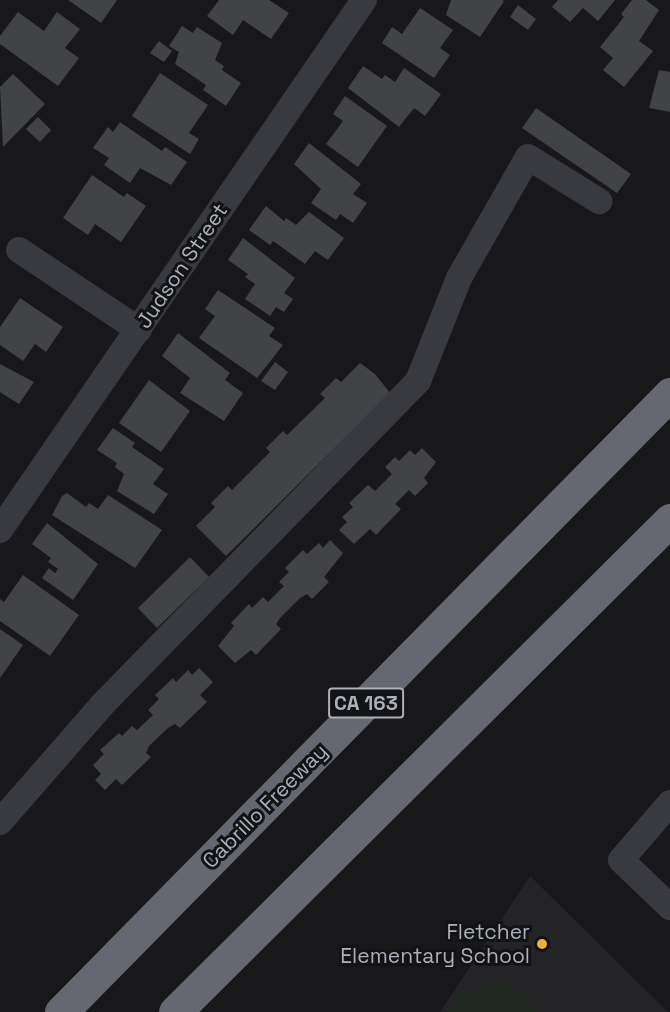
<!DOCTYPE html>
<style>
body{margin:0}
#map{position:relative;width:670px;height:1012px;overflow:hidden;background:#18181a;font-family:"Space Grotesk",sans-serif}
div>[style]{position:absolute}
.built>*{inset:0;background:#242427}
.green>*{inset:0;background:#202821}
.building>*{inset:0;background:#424347}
.minor>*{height:26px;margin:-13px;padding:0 13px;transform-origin:13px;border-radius:13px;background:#393a3f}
.highway>*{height:33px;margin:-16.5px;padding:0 16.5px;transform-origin:16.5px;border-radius:16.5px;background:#656870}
.dots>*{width:16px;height:16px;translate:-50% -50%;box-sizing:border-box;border:3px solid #131315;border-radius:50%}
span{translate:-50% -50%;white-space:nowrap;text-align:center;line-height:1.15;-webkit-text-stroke:6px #131315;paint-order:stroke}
.shield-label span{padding:2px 4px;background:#131315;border:2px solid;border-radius:4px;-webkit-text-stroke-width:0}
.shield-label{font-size:20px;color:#abb0ba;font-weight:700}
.street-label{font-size:21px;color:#abb0ba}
.poi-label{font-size:21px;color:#abb0ba}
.right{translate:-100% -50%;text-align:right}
</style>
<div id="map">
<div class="built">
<i style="clip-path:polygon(530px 876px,668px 1012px,440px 1012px)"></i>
</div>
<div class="green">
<i style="clip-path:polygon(504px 979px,539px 1012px,449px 1012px,458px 997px)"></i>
</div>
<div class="building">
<i style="clip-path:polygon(68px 0,117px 0,101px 23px)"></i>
<i style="clip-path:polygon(219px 0,269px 0,289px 13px,271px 39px,243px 20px,233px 35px,207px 16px)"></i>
<i style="clip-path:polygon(451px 0,502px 0,504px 1px,480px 37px,446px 15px)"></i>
<i style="clip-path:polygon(558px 0,615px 0,598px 21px,583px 8px,570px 22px,552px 7px)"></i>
<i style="clip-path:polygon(632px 0,646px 0,659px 10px,639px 41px,653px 51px,624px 87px,603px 70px,613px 58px,600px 47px,624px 17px,621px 14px)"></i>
<i style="clip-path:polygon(518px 5px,536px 19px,528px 30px,510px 17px)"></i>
<i style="clip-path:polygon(420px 8px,453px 30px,440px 48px,450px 55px,434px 78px,382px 43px,392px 27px,402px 34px)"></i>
<i style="clip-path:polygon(18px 12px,44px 31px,57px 12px,80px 29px,65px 48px,79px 58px,58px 86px,0 44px,0 36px)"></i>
<i style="clip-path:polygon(182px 26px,193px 33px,197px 27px,222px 43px,215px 60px,224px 66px,222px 70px,241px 83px,226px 106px,203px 90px,206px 85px,175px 64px,179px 52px,169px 46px)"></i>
<i style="clip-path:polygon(159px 41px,172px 51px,164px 62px,150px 53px)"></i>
<i style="clip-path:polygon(363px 66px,382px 79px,385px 75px,395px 82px,404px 68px,441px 94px,425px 116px,414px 108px,399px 127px,348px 88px)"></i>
<i style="clip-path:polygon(659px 70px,670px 72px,670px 112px,649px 108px)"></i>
<i style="clip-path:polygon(160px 73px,208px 105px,189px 133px,199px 139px,190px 154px,132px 116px)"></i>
<i style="clip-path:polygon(13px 74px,45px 104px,3px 147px,0 87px)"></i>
<i style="clip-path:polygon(345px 96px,387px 126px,358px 167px,326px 144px,343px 121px,333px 114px)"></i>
<i style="clip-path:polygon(536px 108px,631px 174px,617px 193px,522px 128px)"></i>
<i style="clip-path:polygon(38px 117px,51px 130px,40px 142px,26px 129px)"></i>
<i style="clip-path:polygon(120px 122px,162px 151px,165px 147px,187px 162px,171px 185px,140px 168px,130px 183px,104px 165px,109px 158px,93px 148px,108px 127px,113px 132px)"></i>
<i style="clip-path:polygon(309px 143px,361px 184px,353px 194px,367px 203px,353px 223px,340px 214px,336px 220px,311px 203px,321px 189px,294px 164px)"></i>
<i style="clip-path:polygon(92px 175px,124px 197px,127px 193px,146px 206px,121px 242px,95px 224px,88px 235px,63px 218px)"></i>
<i style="clip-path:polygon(266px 206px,284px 221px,286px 218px,296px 225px,309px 212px,344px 238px,328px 260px,315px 251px,305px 264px,273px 241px,270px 245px,249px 230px)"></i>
<i style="clip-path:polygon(243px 238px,295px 278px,284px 293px,293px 299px,284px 312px,276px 307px,270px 316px,245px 299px,255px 284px,245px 277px,248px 274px,228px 260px)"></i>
<i style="clip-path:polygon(218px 290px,275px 328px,269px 336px,283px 345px,257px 378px,199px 338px,215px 316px,205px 309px)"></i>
<i style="clip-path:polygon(20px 298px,63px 327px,46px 352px,35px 344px,23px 361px,0 345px,0 327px)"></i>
<i style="clip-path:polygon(178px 333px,230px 373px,225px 380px,243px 393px,224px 421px,180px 393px,190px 378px,162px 356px)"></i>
<i style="clip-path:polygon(275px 362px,288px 372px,275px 390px,261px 381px)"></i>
<i style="clip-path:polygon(360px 363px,375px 374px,390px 393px,226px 556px,196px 526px,215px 507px,211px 503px,228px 486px,232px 490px,270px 452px,266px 448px,283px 431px,287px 435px,325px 398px,320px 394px,336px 378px,341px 382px)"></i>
<i style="clip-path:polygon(0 364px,34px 382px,19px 404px,0 392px)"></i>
<i style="clip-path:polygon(149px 380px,190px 411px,161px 452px,119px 423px)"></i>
<i style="clip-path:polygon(113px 428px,135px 443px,132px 447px,164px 469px,153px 484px,168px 494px,154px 514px,117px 491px,124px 474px,115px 467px,117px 463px,97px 450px)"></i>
<i style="clip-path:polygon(422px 448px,436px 462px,424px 478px,428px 483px,415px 496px,409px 490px,395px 504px,401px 509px,376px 535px,370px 529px,354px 544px,339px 530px,347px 522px,342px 517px,353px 507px,349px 503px,368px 485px,375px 491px,392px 474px,385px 467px,395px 457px,399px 461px,410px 450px,415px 455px)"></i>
<i style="clip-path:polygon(67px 493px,86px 507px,89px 503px,98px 509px,108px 495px,162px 530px,135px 568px,52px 515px,62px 496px)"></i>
<i style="clip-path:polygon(47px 523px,98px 564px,73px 600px,42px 578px,49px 568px,55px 573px,58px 569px,48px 562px,51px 558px,32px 544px)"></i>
<i style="clip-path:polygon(330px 540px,343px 553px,324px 577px,329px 582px,312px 599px,307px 594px,300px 598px,280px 618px,276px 624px,281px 629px,256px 655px,251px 650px,235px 663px,218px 646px,234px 626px,231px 623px,249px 604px,252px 608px,263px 597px,268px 602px,284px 586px,279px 582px,289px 572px,285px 568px,303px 550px,307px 554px,319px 543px,323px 548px)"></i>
<i style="clip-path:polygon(190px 557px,209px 577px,157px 628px,138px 608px)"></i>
<i style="clip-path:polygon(23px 575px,79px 615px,50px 656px,0 621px,0 599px,4px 602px)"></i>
<i style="clip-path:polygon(0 629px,23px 645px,0 678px)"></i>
<i style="clip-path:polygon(199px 668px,213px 682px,200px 695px,207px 702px,180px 728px,175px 724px,168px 728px,149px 746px,146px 753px,151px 757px,122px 785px,116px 779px,105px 790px,95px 780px,101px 774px,93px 765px,104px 754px,100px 750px,119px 733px,122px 736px,132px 726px,137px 730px,153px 715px,148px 710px,159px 699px,155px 695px,173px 678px,176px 682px,188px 670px,192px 675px)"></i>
</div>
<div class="minor">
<i style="left:19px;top:250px;width:144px;rotate:33.7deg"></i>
<i style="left:0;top:530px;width:643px;rotate:-55.52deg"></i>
<i style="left:670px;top:803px;width:75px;rotate:130.7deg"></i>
<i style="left:621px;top:860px;width:68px;rotate:43.8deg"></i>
<i style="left:0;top:822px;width:155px;rotate:-48.9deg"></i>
<i style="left:102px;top:705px;width:453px;rotate:-45.7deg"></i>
<i style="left:418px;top:381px;width:111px;rotate:-68.3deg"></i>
<i style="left:459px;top:278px;width:139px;rotate:-60.3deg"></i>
<i style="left:528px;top:157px;width:84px;rotate:31.8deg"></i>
</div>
<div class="highway">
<i style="left:61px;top:1012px;width:868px;rotate:-45.42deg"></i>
<i style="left:175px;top:1012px;width:698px;rotate:-44.83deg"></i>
</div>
<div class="dots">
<i style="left:542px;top:944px;background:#f0ae3a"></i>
</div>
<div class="shield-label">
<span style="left:366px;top:703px">CA 163</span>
</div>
<div class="street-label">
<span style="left:182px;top:266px;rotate:-56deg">Judson Street</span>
<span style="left:265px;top:806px;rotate:-45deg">Cabrillo Freeway</span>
</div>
<div class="poi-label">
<span class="right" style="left:530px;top:944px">Fletcher<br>Elementary School</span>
</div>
</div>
